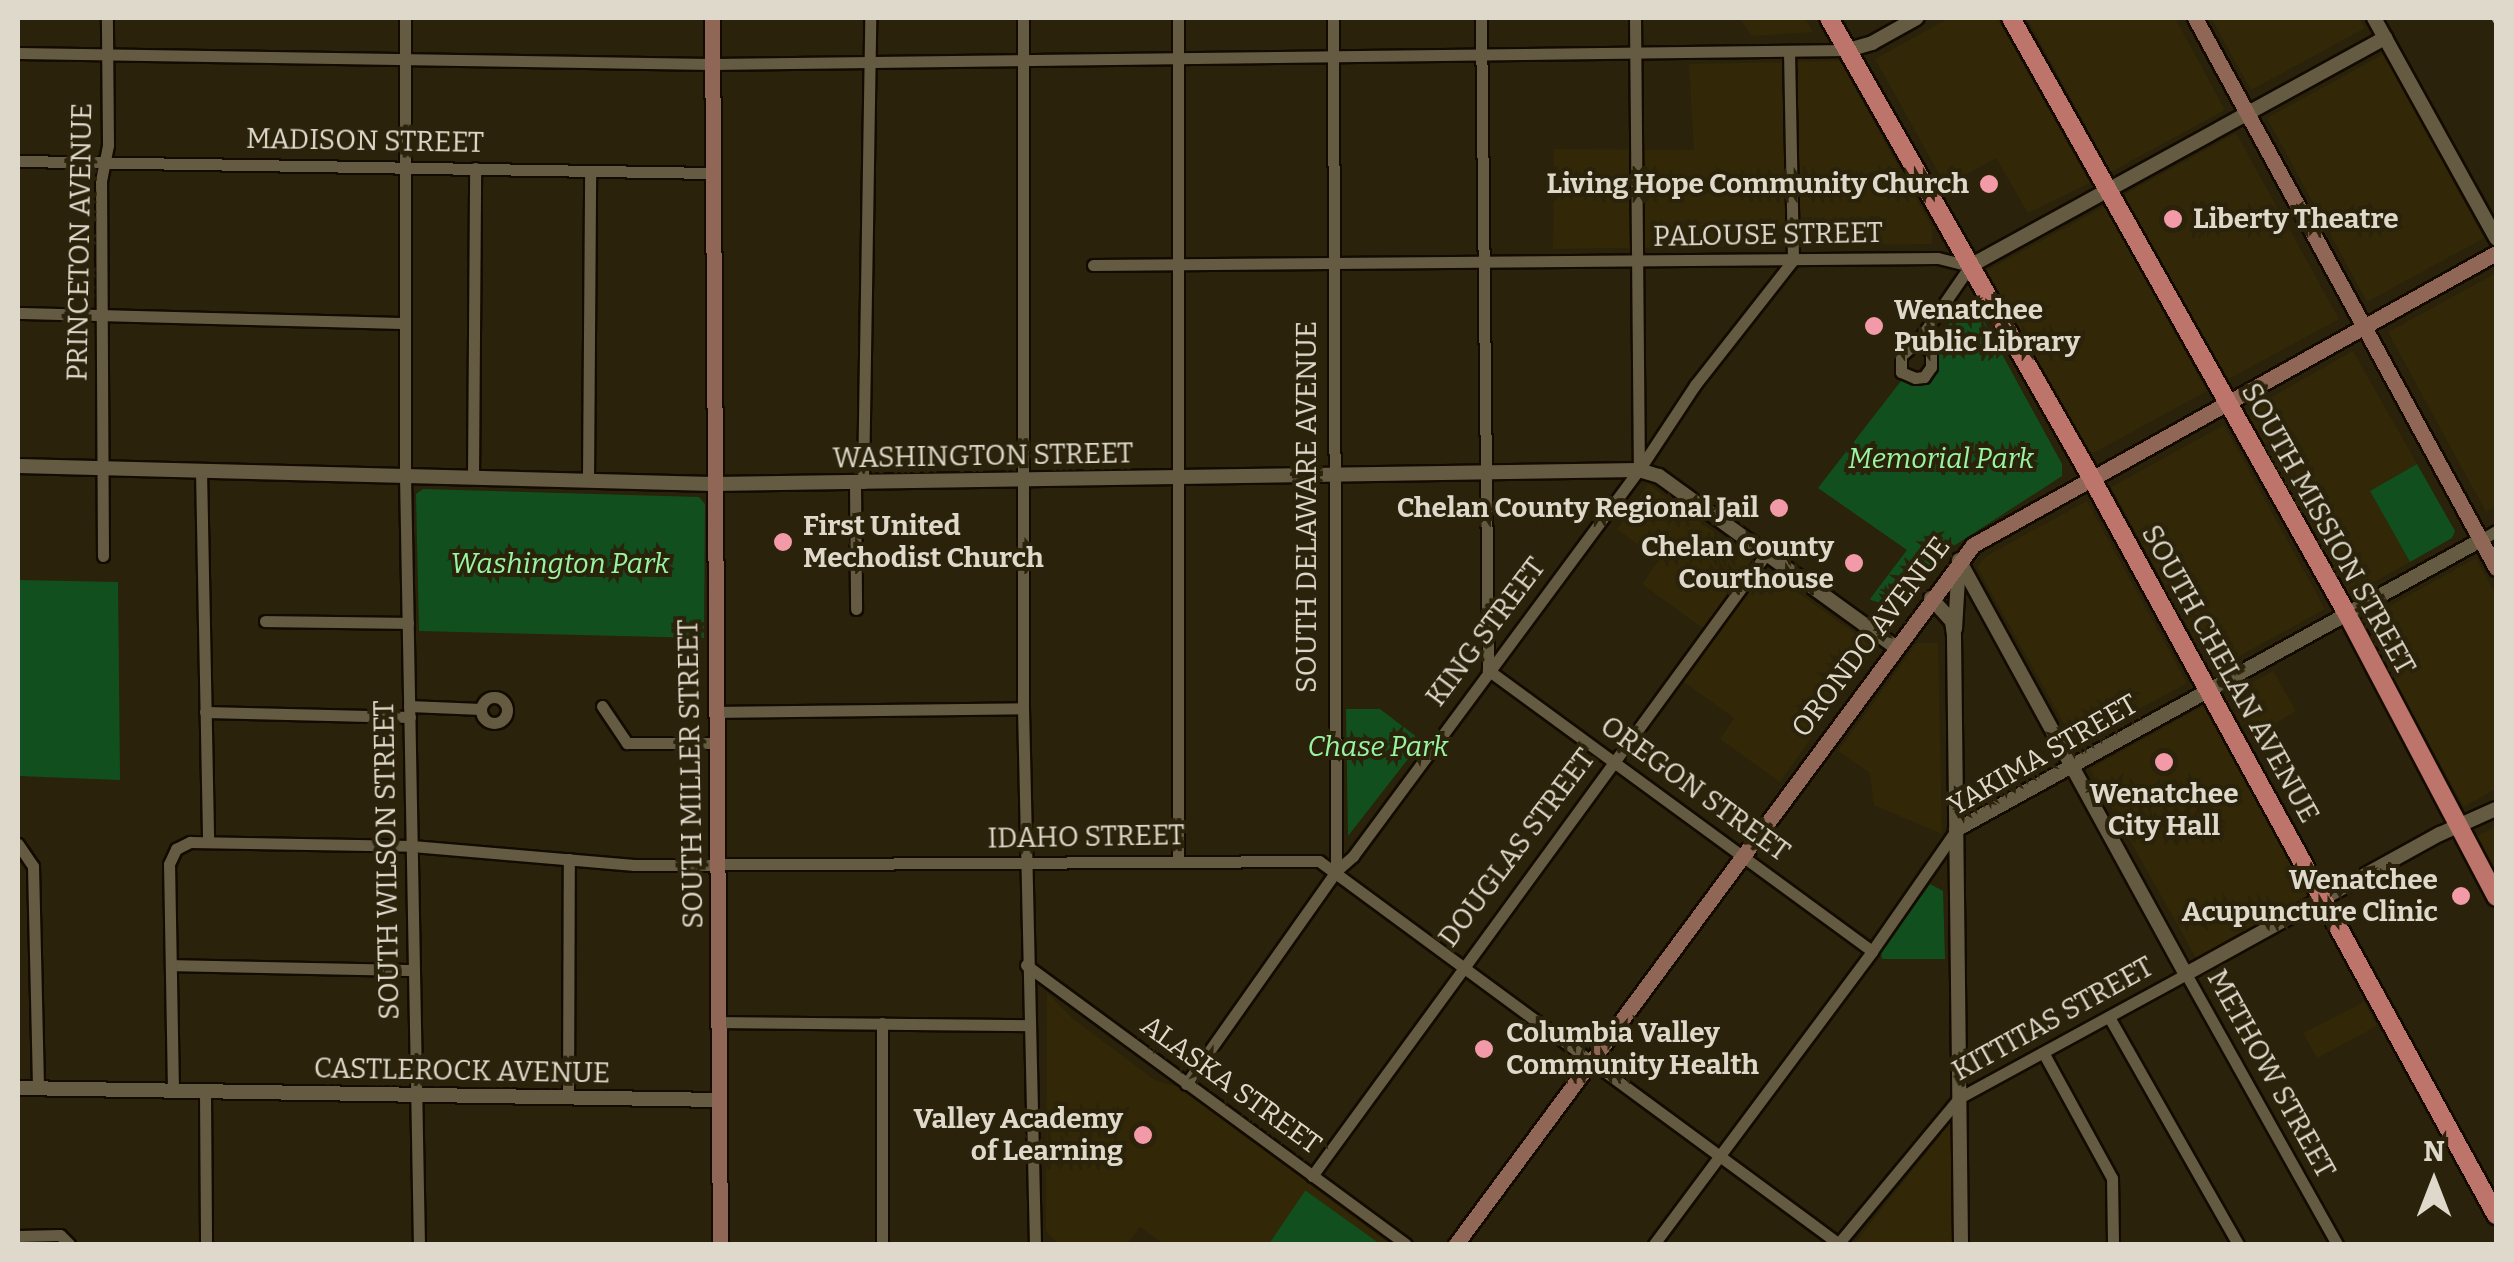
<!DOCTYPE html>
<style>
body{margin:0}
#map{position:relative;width:2514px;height:1262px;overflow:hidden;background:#2a220a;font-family:Bitter,serif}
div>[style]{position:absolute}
.built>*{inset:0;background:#322807}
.green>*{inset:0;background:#11501e}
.roads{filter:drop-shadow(2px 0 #130b00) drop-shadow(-2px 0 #130b00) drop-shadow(0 2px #130b00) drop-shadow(0 -2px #130b00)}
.minor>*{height:11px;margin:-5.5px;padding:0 5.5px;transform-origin:5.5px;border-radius:5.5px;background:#645b42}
.minor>.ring{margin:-5.5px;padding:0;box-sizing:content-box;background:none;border:11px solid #645b42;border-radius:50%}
.tertiary>*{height:14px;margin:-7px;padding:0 7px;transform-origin:7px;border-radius:7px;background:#645b42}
.secondary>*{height:15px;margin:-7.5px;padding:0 7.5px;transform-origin:7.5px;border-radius:7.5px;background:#906757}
.primary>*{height:18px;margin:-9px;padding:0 9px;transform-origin:9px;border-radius:9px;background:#bc746b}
.rail>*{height:2.5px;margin-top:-1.25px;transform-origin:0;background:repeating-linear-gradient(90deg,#bdb7a7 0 18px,transparent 0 36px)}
.dots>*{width:28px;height:28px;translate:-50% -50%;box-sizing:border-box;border:5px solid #2a220a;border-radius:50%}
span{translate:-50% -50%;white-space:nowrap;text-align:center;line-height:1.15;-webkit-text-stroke:8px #2a220a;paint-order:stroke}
.street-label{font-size:28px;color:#ded9cb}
.poi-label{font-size:28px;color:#ded9cb;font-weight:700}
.right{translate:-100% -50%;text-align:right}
.left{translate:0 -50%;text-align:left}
.park-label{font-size:28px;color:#98f5a2;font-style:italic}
.frame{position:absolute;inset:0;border:20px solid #ded9cb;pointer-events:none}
.north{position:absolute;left:2384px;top:1132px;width:100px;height:100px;-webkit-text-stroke:8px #2a220a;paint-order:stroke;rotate:0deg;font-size:28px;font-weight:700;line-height:40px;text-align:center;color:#ded9cb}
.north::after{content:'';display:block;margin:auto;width:35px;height:45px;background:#ded9cb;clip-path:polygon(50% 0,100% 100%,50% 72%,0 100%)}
</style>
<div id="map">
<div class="built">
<i style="clip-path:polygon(1740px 18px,1805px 18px,1813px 32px,1751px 36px)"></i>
<i style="clip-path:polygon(1949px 18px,1997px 18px,2090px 183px,2028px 213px,1996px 158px,1946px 186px,1875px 59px)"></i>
<i style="clip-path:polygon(2027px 18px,2175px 18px,2225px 110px,2111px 172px)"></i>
<i style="clip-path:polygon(2211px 18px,2359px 18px,2365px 28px,2251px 90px)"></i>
<i style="clip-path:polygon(2384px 54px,2484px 238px,2367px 302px,2267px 118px)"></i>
<i style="clip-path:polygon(1840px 61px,1932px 227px,1932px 244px,1553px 249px,1554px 149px,1694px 150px,1689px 64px)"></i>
<i style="clip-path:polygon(2236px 133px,2339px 319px,2225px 381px,2122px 196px)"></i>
<i style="clip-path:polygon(2105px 206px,2207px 391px,2088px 456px,1986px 271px)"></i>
<i style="clip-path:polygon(2496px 273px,2496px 506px,2486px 512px,2388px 332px)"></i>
<i style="clip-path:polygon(2353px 351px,2417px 464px,2370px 491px,2410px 562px,2349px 596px,2245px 412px)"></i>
<i style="clip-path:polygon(2224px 425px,2325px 609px,2212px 671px,2111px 487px)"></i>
<i style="clip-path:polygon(1648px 484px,1875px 648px,1780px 782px,1720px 739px,1734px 718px,1672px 673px,1704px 629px,1642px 584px,1659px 560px,1617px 529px)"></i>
<i style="clip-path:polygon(2087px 501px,2187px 683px,2075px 744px,1977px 567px,1986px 556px)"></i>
<i style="clip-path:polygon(2476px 558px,2496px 595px,2496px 789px,2464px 807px,2362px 621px)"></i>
<i style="clip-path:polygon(1917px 643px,1938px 643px,1942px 834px,1874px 805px,1870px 773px,1838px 751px)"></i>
<i style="clip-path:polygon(2273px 671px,2296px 711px,2250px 739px,2226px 697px)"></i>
<i style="clip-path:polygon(2203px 706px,2309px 895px,2196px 958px,2090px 769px)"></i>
<i style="clip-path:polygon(2496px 826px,2496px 871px,2477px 836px)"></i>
<i style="clip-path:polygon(1047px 993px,1072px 1018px,1156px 1081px,1179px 1087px,1390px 1244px,1164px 1244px,1140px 1227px,1127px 1244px,1058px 1244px,1046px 1231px)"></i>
<i style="clip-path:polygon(2364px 1002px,2377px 1026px,2317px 1058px,2303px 1033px)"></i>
<i style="clip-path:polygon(1953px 1119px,1953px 1244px,1854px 1244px)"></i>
</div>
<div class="green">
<i style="clip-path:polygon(1964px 303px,1974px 303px,2062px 464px,2062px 476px,1946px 551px,1896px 617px,1870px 599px,1907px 550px,1818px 488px,1901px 381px,1933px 378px,1939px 369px,1939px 352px,1934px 346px)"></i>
<i style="clip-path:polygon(2417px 464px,2455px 531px,2452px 538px,2410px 562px,2370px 491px)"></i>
<i style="clip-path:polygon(423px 489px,699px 497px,705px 504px,704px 638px,419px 631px,416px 494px)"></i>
<i style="clip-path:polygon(18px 580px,118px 582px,120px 780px,18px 776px)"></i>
<i style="clip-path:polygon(1346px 709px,1380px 709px,1422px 741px,1348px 836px)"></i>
<i style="clip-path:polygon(1930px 884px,1943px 891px,1945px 959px,1882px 959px,1881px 952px)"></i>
<i style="clip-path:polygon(1305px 1191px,1306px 1191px,1380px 1244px,1269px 1244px)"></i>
</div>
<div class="roads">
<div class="minor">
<i style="left:405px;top:18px;width:457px;rotate:90deg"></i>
<i style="left:405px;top:475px;width:769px;rotate:88.96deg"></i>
<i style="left:1023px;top:18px;width:690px;rotate:90deg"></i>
<i style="left:1023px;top:708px;width:536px;rotate:88.72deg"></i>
<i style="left:1178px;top:18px;width:843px;rotate:90deg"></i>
<i style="left:1333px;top:18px;width:853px;rotate:89.8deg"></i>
<i style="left:1481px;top:18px;width:652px;rotate:89.38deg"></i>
<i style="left:1488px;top:670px;width:476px;rotate:36.2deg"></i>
<i style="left:1635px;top:18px;width:450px;rotate:89.5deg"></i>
<i style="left:1789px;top:51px;width:209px;rotate:88.9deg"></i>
<i style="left:18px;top:53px;width:693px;rotate:0.91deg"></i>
<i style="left:711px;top:64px;width:1137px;rotate:-0.71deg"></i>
<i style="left:18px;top:161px;width:693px;rotate:0.99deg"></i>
<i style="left:1093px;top:265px;width:845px;rotate:-0.47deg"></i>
<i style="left:1938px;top:258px;width:33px;rotate:14deg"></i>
<i style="left:1970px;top:266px;width:91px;rotate:124.7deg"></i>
<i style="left:1918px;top:341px;width:23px;rotate:139deg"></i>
<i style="left:1901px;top:356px;width:16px;rotate:90deg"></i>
<i style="left:1901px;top:372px;width:15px;rotate:23deg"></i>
<i style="left:1915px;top:378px;width:9px;rotate:-6deg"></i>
<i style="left:1924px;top:377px;width:12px;rotate:-55deg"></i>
<i style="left:1931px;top:367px;width:15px;rotate:-90deg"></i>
<i style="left:1931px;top:352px;width:17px;rotate:-140deg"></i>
<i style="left:18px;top:313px;width:387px;rotate:1.5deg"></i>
<i style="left:201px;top:470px;width:369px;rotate:88.9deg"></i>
<i style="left:473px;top:477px;width:309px;rotate:-89.6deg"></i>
<i style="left:588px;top:481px;width:310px;rotate:-89.6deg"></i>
<i style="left:855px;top:483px;width:126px;rotate:89.5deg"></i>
<i style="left:863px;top:483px;width:465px;rotate:-89.1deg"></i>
<i style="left:2481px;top:540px;width:17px;rotate:-31deg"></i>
<i style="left:103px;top:556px;width:375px;rotate:-90.3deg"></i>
<i style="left:101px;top:181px;width:37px;rotate:-79deg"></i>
<i style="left:108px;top:145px;width:127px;rotate:-90.5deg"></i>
<i style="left:265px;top:621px;width:143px;rotate:0.8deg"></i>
<i class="ring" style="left:481px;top:697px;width:15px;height:15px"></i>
<i style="left:409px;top:706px;width:72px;rotate:2.4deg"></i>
<i style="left:602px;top:706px;width:45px;rotate:56deg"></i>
<i style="left:627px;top:743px;width:88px"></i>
<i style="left:205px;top:712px;width:205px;rotate:1.4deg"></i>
<i style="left:715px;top:712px;width:308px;rotate:-0.7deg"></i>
<i style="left:18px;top:844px;width:27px;rotate:56deg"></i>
<i style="left:33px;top:866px;width:222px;rotate:88.7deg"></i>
<i style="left:171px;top:965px;width:243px;rotate:1.2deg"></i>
<i style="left:1026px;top:965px;width:471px;rotate:36.3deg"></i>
<i style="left:2109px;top:1017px;width:261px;rotate:60.4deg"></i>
<i style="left:718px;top:1022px;width:310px;rotate:0.6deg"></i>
<i style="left:2044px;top:1054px;width:141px;rotate:61.3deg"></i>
<i style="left:2112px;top:1178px;width:66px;rotate:89.1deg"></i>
<i style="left:1186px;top:1084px;width:261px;rotate:-54.8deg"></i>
<i style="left:1336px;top:871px;width:23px;rotate:-41deg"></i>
<i style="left:1353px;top:856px;width:480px;rotate:-53.5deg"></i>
<i style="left:1639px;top:470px;width:102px;rotate:-56.6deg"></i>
<i style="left:1695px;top:385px;width:159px;rotate:-51.9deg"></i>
<i style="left:173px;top:1091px;width:227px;rotate:-91deg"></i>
<i style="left:169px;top:864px;width:17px;rotate:-65deg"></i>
<i style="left:176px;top:849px;width:16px;rotate:-27deg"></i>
<i style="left:190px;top:842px;width:222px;rotate:1deg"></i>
<i style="left:412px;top:846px;width:223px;rotate:4.9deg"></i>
<i style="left:634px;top:865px;width:685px;rotate:-0.33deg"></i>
<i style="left:1319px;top:861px;width:646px;rotate:36.37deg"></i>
<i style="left:205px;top:1093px;width:151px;rotate:89.6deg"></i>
<i style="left:568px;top:1097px;width:238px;rotate:-89.8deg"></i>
<i style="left:1312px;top:1176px;width:770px;rotate:-53.87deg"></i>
<i style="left:18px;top:1236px;width:42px;rotate:-1.4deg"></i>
<i style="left:60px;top:1235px;width:13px;rotate:45deg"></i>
<i style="left:882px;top:1244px;width:221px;rotate:-90deg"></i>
<i style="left:1654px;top:1244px;width:365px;rotate:-53.3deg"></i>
<i style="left:1872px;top:951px;width:147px;rotate:-55.2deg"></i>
<i style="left:1838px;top:1244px;width:190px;rotate:-50.3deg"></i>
<i style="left:1959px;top:1098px;width:259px;rotate:-28.6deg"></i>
<i style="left:2186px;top:974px;width:309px;rotate:60.8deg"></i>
</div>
<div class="tertiary">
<i style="left:2374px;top:18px;width:252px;rotate:61deg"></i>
<i style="left:1848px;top:50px;width:25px;rotate:-16deg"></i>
<i style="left:1872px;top:43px;width:51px;rotate:-29.1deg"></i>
<i style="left:1970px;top:266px;width:474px;rotate:-28.8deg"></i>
<i style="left:18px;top:466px;width:695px;rotate:1.48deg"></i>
<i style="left:713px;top:484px;width:926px;rotate:-0.87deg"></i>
<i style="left:1639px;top:470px;width:21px;rotate:17deg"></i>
<i style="left:1659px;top:476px;width:290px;rotate:35.9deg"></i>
<i style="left:1959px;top:560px;width:472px;rotate:61.3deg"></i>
<i style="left:2186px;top:974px;width:290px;rotate:-28.9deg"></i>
<i style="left:2440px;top:834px;width:61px;rotate:-24.1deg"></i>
<i style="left:1931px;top:598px;width:31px;rotate:48deg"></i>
<i style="left:1952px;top:621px;width:15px;rotate:82deg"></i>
<i style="left:1954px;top:636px;width:608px;rotate:89.34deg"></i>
<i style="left:1955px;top:629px;width:68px;rotate:-86.6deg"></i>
<i style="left:1956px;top:830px;width:600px;rotate:-28.92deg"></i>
<i style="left:18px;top:1088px;width:701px;rotate:0.98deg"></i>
</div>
<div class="secondary">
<i style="left:712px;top:18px;width:1226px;rotate:89.63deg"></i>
<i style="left:2195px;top:18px;width:627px;rotate:61.31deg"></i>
<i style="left:1456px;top:1244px;width:869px;rotate:-53.51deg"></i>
<i style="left:1973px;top:545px;width:599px;rotate:-29.18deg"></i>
</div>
<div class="primary">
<i style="left:1829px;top:18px;width:529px;rotate:60.28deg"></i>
<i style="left:2091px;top:477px;width:842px;rotate:61.24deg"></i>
<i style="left:2011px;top:18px;width:682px;rotate:60.58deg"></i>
<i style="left:2346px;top:612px;width:322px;rotate:62.2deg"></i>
</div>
</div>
<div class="rail">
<i style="left:2493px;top:18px;width:6px;rotate:59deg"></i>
</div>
<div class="dots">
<i style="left:1989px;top:184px;background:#f39aa8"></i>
<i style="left:2173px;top:219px;background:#f39aa8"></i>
<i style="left:1874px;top:326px;background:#f39aa8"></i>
<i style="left:1779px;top:508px;background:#f39aa8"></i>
<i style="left:783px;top:542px;background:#f39aa8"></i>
<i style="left:1854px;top:563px;background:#f39aa8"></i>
<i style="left:2164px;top:762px;background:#f39aa8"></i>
<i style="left:2461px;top:896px;background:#f39aa8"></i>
<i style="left:1484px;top:1049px;background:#f39aa8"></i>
<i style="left:1143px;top:1135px;background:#f39aa8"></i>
</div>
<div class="street-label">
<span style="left:365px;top:141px;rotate:1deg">MADISON STREET</span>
<span style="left:1768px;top:235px;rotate:-1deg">PALOUSE STREET</span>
<span style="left:80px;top:242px;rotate:-89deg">PRINCETON AVENUE</span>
<span style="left:983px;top:456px;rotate:-1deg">WASHINGTON STREET</span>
<span style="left:1307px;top:507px;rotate:-90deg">SOUTH DELAWARE AVENUE</span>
<span style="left:2328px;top:529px;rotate:61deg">SOUTH MISSION STREET</span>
<span style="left:1486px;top:632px;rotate:-53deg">KING STREET</span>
<span style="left:1871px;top:637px;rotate:-53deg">ORONDO AVENUE</span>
<span style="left:2230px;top:674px;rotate:61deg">SOUTH CHELAN AVENUE</span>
<span style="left:2043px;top:755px;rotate:-30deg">YAKIMA STREET</span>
<span style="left:691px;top:774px;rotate:-91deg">SOUTH MILLER STREET</span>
<span style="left:1695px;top:789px;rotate:36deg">OREGON STREET</span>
<span style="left:1086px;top:837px;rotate:-1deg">IDAHO STREET</span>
<span style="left:1517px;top:848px;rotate:-53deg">DOUGLAS STREET</span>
<span style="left:387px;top:860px;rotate:-91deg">SOUTH WILSON STREET</span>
<span style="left:2053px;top:1019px;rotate:-29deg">KITTITAS STREET</span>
<span style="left:462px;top:1071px;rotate:1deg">CASTLEROCK AVENUE</span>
<span style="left:2271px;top:1074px;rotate:61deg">METHOW STREET</span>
<span style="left:1231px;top:1085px;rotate:36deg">ALASKA STREET</span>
</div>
<div class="poi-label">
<span class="right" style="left:1969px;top:184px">Living Hope Community Church</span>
<span class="left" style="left:2193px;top:219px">Liberty Theatre</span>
<span class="left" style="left:1894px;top:326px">Wenatchee<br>Public Library</span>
<span class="right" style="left:1759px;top:508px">Chelan County Regional Jail</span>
<span class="left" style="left:803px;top:542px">First United<br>Mechodist Church</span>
<span class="right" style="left:1834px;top:563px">Chelan County<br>Courthouse</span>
<span style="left:2164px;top:810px">Wenatchee<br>City Hall</span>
<span class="right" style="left:2438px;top:896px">Wenatchee<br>Acupuncture Clinic</span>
<span class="left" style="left:1506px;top:1049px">Columbia Valley<br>Community Health</span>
<span class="right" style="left:1123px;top:1135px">Valley Academy<br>of Learning</span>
</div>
<div class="park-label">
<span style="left:1941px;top:459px">Memorial Park</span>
<span style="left:560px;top:564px">Washington Park</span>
<span style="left:1378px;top:747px">Chase Park</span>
</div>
<div class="frame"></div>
<div class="north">N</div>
</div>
